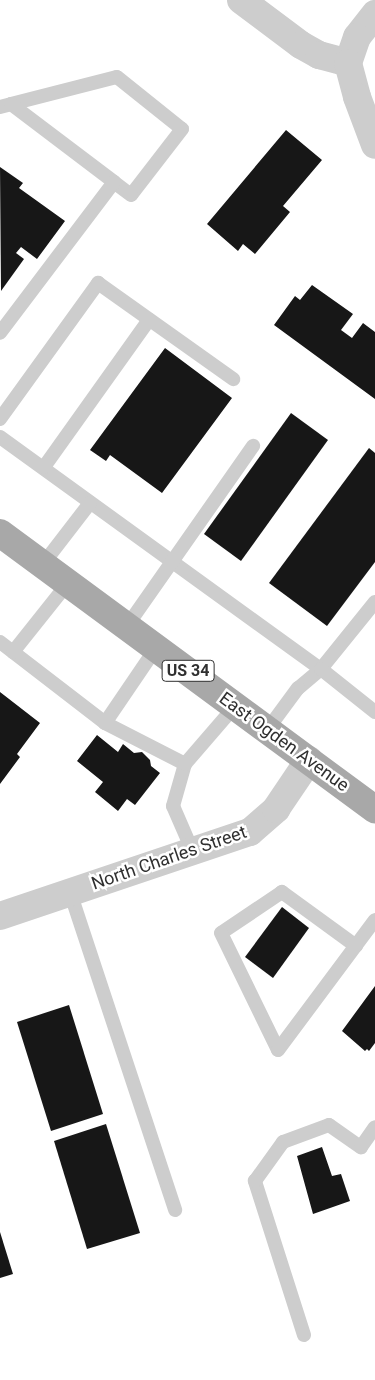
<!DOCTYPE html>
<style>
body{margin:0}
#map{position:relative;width:375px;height:1380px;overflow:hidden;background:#fff;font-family:Roboto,sans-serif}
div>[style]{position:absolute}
.building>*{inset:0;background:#171717}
.lane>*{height:14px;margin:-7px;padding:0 7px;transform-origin:7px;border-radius:7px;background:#cdcdcd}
.street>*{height:28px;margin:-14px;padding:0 14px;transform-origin:14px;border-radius:14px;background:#cdcdcd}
.primary>*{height:28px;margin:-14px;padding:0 14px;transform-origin:14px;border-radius:14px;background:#a8a8a8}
span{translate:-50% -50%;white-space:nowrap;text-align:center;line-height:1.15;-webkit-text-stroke:5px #fff;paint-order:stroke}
.shield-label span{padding:1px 4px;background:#fff;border:1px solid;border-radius:4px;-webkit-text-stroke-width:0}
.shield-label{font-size:16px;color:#303030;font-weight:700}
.street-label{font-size:18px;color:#303030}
</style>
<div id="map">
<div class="building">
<i style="clip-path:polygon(286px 130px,322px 160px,283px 206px,290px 212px,255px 254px,243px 244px,238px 251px,207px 224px)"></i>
<i style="clip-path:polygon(0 167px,23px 183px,19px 188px,65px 221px,37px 259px,21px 247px,16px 253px,24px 259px,1px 291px)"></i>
<i style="clip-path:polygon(312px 285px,353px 314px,341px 330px,352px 338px,363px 323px,375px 332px,375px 399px,274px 325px,295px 296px,300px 300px)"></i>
<i style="clip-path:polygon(165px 348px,232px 398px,162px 493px,110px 455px,106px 461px,90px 450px)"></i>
<i style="clip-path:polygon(291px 413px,328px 440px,241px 561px,204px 534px)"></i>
<i style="clip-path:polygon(369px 448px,375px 453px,375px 562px,327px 626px,269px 583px)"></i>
<i style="clip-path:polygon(0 692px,40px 723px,17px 754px,20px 757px,0 784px)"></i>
<i style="clip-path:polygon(97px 735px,118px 752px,123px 744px,134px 753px,142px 752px,150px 760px,151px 766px,160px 773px,135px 805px,127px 799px,118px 811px,95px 792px,103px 782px,77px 761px)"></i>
<i style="clip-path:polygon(282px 907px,309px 928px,273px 978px,245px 957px)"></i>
<i style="clip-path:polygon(375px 986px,375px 1043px,369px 1051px,367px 1049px,365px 1051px,342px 1031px)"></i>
<i style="clip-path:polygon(69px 1005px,103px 1114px,51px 1131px,17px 1022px)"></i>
<i style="clip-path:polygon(106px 1124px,140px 1233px,87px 1249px,54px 1141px)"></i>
<i style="clip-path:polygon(322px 1147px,332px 1176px,341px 1174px,350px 1201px,313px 1214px,297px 1156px)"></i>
<i style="clip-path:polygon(0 1232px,13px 1274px,0 1278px)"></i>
</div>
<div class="lane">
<i style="left:11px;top:104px;width:109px;rotate:-14.3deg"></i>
<i style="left:117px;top:77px;width:83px;rotate:38.7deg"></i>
<i style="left:182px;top:129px;width:83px;rotate:127.7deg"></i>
<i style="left:131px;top:195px;width:21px;rotate:-143deg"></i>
<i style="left:0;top:107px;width:11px;rotate:-15deg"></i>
<i style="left:11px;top:104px;width:129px;rotate:37.1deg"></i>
<i style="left:114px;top:182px;width:189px;rotate:127.1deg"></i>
<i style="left:0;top:419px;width:168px;rotate:-54.2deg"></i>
<i style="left:98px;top:283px;width:166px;rotate:35.4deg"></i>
<i style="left:0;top:437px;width:396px;rotate:35.9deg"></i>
<i style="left:321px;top:669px;width:30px;rotate:140deg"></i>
<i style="left:298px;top:688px;width:52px;rotate:126.4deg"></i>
<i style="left:44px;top:467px;width:181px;rotate:-54.5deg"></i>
<i style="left:43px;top:564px;width:77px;rotate:-52.4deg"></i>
<i style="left:375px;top:602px;width:86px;rotate:128.9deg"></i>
<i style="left:321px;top:669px;width:69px;rotate:38.5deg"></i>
<i style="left:127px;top:626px;width:220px;rotate:-55deg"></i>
<i style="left:0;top:642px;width:133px;rotate:37.6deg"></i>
<i style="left:105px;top:723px;width:90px;rotate:27.1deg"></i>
<i style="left:13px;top:652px;width:88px;rotate:-51.4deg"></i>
<i style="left:105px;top:723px;width:91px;rotate:-55.8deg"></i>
<i style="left:193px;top:852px;width:50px;rotate:-113.5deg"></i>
<i style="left:173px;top:806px;width:44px;rotate:-74.1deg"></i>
<i style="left:185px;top:764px;width:77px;rotate:-49.2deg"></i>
<i style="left:70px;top:892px;width:335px;rotate:71.7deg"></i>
<i style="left:356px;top:946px;width:92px;rotate:-143.9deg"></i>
<i style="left:282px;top:892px;width:73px;rotate:146.1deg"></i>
<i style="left:221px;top:933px;width:130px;rotate:64deg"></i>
<i style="left:278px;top:1050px;width:162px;rotate:-53.3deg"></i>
<i style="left:304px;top:1335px;width:162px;rotate:-107.7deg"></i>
<i style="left:255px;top:1181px;width:48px;rotate:-54.3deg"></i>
<i style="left:283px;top:1142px;width:49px;rotate:-20.3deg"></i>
<i style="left:329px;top:1125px;width:39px;rotate:35deg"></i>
<i style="left:361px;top:1147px;width:24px;rotate:-55deg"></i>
</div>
<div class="street">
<i style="left:241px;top:0;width:75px;rotate:36.9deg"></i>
<i style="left:301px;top:45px;width:21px;rotate:29deg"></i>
<i style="left:319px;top:55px;width:30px;rotate:15deg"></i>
<i style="left:375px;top:14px;width:29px;rotate:128deg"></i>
<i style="left:357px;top:37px;width:28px;rotate:109deg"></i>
<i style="left:348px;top:63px;width:35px;rotate:75deg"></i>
<i style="left:357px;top:97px;width:51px;rotate:69.4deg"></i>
<i style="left:0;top:916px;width:264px;rotate:-18.6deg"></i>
<i style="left:250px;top:832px;width:35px;rotate:-41deg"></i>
<i style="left:276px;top:809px;width:59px;rotate:-56deg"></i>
</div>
<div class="primary">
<i style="left:0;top:533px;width:466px;rotate:36.4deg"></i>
</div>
<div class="shield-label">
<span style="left:188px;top:671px">US 34</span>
</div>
<div class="street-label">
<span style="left:284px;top:742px;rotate:36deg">East Ogden Avenue</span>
<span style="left:169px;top:858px;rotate:-19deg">North Charles Street</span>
</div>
</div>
